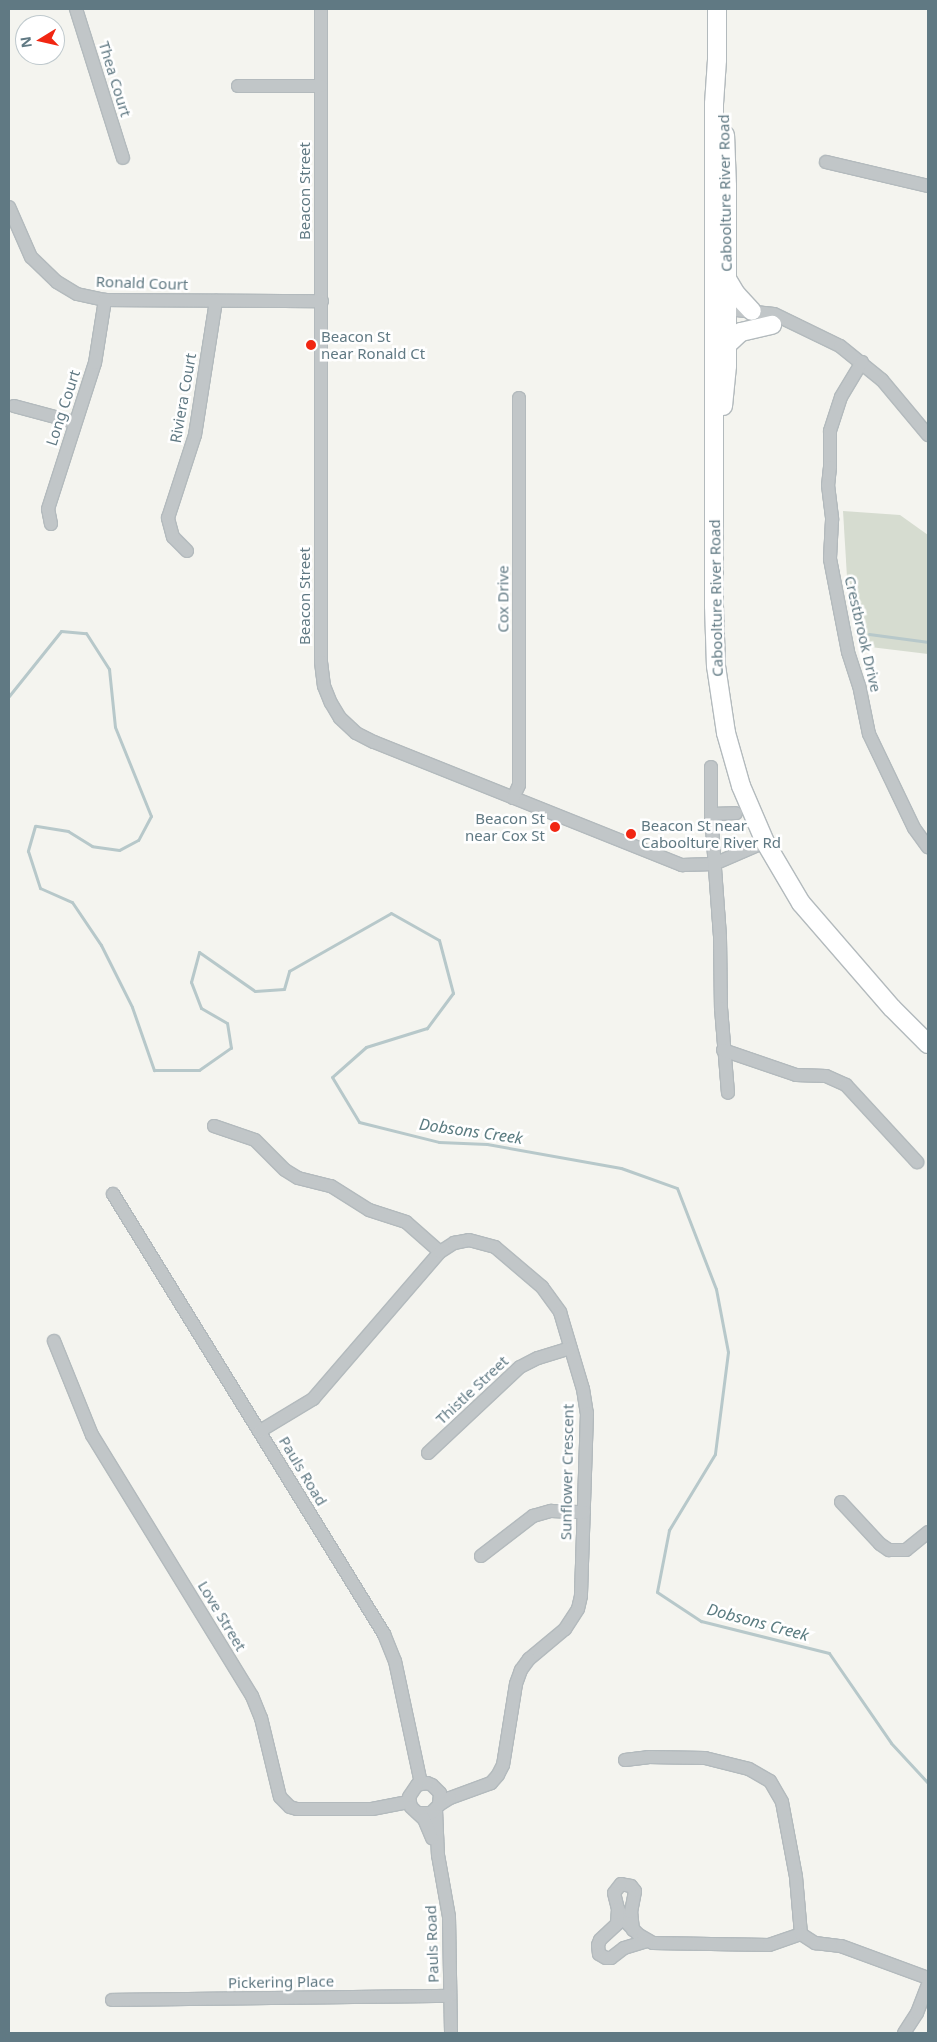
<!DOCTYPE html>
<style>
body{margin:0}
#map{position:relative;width:937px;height:2042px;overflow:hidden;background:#f4f4ef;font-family:"Noto Sans",sans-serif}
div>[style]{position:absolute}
.green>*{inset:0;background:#d6dcd0}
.stream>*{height:3px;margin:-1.5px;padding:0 1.5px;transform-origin:1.5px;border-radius:1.5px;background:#b7c8ca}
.roads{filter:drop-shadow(1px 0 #b3babd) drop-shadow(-1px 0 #b3babd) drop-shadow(0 1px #b3babd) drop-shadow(0 -1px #b3babd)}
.minor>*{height:12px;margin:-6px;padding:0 6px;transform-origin:6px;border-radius:6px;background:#c1c6c8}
.secondary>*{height:18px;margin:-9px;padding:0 9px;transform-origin:9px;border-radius:9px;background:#fff}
.dots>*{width:14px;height:14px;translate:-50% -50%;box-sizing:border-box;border:2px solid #fff;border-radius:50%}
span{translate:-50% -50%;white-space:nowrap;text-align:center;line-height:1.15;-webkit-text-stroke:5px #fff;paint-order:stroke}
.street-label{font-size:15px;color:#607983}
.poi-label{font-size:15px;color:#607983}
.left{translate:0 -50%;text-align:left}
.right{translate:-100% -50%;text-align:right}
.water-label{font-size:16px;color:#5b7c81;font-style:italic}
.frame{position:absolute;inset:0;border:10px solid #607983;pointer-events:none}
.north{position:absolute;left:15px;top:15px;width:50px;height:50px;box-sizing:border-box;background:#fff;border:1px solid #bfc9cd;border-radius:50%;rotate:261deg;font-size:14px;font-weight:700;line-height:20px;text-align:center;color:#607983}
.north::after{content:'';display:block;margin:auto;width:18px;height:22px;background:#f12612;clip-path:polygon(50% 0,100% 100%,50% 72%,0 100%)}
</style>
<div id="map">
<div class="green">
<i style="clip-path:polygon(843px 511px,900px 515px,928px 535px,928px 654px,862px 646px,847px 577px)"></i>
</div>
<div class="stream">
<i style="left:869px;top:634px;width:60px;rotate:7.7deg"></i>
<i style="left:9px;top:696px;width:83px;rotate:-51.3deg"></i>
<i style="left:61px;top:631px;width:25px;rotate:5deg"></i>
<i style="left:86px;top:633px;width:43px;rotate:57.4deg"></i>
<i style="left:109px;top:669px;width:58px;rotate:84.1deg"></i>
<i style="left:115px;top:727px;width:96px;rotate:68deg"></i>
<i style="left:151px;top:816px;width:27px;rotate:118deg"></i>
<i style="left:138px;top:840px;width:21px;rotate:152deg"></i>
<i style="left:119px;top:850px;width:27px;rotate:-172deg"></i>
<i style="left:92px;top:846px;width:28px;rotate:-148deg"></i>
<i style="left:68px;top:831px;width:33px;rotate:-171deg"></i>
<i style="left:35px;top:826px;width:26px;rotate:106deg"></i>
<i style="left:28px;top:851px;width:39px;rotate:72deg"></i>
<i style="left:40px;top:888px;width:35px;rotate:24deg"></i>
<i style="left:72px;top:902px;width:52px;rotate:56deg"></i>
<i style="left:101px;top:945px;width:69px;rotate:63.4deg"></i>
<i style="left:132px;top:1007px;width:67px;rotate:70.8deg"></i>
<i style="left:154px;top:1070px;width:45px"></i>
<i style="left:199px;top:1070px;width:39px;rotate:-35deg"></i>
<i style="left:231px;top:1048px;width:25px;rotate:-99deg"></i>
<i style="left:227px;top:1023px;width:30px;rotate:-150deg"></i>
<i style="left:201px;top:1008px;width:28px;rotate:-111deg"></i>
<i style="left:191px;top:982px;width:31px;rotate:-75deg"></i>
<i style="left:199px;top:952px;width:68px;rotate:34.9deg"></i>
<i style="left:255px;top:991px;width:29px;rotate:-4deg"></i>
<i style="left:284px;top:989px;width:19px;rotate:-74deg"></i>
<i style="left:289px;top:971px;width:117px;rotate:-29.6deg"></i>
<i style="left:391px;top:913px;width:55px;rotate:29.4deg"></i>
<i style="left:439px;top:940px;width:55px;rotate:75.2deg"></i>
<i style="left:453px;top:993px;width:44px;rotate:126.6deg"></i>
<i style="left:427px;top:1028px;width:64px;rotate:162.7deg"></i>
<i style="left:366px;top:1047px;width:45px;rotate:138.6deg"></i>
<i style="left:332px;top:1077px;width:52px;rotate:59deg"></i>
<i style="left:359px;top:1122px;width:82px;rotate:14deg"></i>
<i style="left:439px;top:1142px;width:48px;rotate:2.4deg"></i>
<i style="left:487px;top:1144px;width:136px;rotate:10.2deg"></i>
<i style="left:621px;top:1168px;width:59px;rotate:19.7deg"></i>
<i style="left:677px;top:1188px;width:108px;rotate:68.9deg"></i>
<i style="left:716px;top:1289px;width:64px;rotate:79.2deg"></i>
<i style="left:728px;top:1352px;width:103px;rotate:97.3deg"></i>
<i style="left:715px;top:1454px;width:89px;rotate:121.2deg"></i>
<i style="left:669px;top:1530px;width:63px;rotate:101deg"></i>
<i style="left:657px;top:1592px;width:53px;rotate:33.4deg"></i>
<i style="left:701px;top:1621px;width:132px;rotate:14deg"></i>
<i style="left:829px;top:1653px;width:109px;rotate:55.4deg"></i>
<i style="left:891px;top:1743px;width:54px;rotate:47.2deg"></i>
</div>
<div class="roads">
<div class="minor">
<i style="left:76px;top:9px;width:156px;rotate:72.5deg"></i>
<i style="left:321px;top:9px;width:653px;rotate:90deg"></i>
<i style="left:321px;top:662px;width:24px;rotate:83deg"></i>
<i style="left:324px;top:686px;width:18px;rotate:68deg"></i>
<i style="left:331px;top:703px;width:17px;rotate:59deg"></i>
<i style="left:340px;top:718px;width:22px;rotate:43deg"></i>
<i style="left:356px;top:733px;width:20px;rotate:27deg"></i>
<i style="left:374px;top:742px;width:332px;rotate:21.8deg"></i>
<i style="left:682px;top:865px;width:32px;rotate:-2deg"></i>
<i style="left:714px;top:864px;width:56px;rotate:-23.3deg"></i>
<i style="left:238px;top:86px;width:83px"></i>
<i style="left:826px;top:162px;width:105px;rotate:13.2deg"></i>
<i style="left:9px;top:207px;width:55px;rotate:66.3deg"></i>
<i style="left:31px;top:257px;width:36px;rotate:44deg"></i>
<i style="left:57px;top:282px;width:23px;rotate:31deg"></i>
<i style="left:77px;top:294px;width:29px;rotate:12deg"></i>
<i style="left:105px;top:300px;width:217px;rotate:0.3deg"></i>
<i style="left:718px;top:308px;width:56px;rotate:6.1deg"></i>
<i style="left:774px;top:314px;width:73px;rotate:25.9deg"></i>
<i style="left:840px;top:346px;width:54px;rotate:39deg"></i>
<i style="left:882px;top:380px;width:72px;rotate:50.1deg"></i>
<i style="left:862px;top:362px;width:41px;rotate:121deg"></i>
<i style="left:841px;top:397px;width:36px;rotate:108deg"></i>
<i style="left:830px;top:431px;width:36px;rotate:90deg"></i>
<i style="left:830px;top:467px;width:18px;rotate:96deg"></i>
<i style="left:828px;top:485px;width:35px;rotate:83deg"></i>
<i style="left:832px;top:520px;width:39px;rotate:93deg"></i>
<i style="left:830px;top:559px;width:95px;rotate:79deg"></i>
<i style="left:848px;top:652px;width:35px;rotate:72deg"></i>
<i style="left:859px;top:685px;width:50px;rotate:78.5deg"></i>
<i style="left:869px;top:734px;width:104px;rotate:64.4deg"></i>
<i style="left:914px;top:828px;width:24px;rotate:54deg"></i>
<i style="left:14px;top:406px;width:62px;rotate:14.9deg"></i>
<i style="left:51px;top:524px;width:15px;rotate:-101deg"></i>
<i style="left:48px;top:509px;width:153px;rotate:-72.2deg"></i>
<i style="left:95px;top:363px;width:64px;rotate:-81deg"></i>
<i style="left:187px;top:551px;width:20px;rotate:-135deg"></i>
<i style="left:173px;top:537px;width:20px;rotate:-105deg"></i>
<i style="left:168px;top:518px;width:87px;rotate:-72deg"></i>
<i style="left:195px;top:435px;width:136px;rotate:-81.1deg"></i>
<i style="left:711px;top:767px;width:47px;rotate:90deg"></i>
<i style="left:711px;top:814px;width:124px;rotate:85.8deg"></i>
<i style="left:720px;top:938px;width:70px;rotate:89.2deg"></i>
<i style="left:721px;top:1008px;width:85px;rotate:85.3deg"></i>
<i style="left:513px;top:798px;width:14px;rotate:-65deg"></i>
<i style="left:519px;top:785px;width:387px;rotate:-90deg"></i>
<i style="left:711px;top:814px;width:25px;rotate:-2deg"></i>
<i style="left:723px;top:1050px;width:77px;rotate:18.9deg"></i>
<i style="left:796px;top:1075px;width:30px;rotate:2deg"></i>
<i style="left:826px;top:1076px;width:22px;rotate:24deg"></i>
<i style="left:846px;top:1085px;width:105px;rotate:47.3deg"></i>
<i style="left:214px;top:1126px;width:43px;rotate:18.9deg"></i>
<i style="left:255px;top:1140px;width:42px;rotate:45deg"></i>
<i style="left:285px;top:1170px;width:15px;rotate:32deg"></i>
<i style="left:298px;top:1178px;width:34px;rotate:14deg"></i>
<i style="left:331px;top:1186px;width:45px;rotate:32.3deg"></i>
<i style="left:369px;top:1210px;width:39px;rotate:18deg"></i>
<i style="left:406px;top:1222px;width:45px;rotate:41.4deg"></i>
<i style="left:113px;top:1194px;width:517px;rotate:58.37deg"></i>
<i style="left:384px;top:1634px;width:29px;rotate:68deg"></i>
<i style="left:395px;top:1661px;width:125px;rotate:78deg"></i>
<i style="left:54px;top:1341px;width:101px;rotate:68deg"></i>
<i style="left:92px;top:1435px;width:306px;rotate:58.5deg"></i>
<i style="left:252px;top:1696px;width:24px;rotate:68deg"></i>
<i style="left:261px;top:1718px;width:81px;rotate:76.5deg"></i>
<i style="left:280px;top:1797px;width:14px;rotate:45deg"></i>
<i style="left:290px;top:1807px;width:7px;rotate:16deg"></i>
<i style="left:297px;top:1809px;width:75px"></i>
<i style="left:372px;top:1809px;width:38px;rotate:-11deg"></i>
<i style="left:260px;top:1431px;width:62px;rotate:-31.1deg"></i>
<i style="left:313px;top:1399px;width:194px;rotate:-49.2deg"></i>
<i style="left:440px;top:1252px;width:17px;rotate:-33deg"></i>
<i style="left:454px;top:1243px;width:15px;rotate:-11deg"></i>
<i style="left:469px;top:1240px;width:27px;rotate:15deg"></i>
<i style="left:495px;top:1247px;width:62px;rotate:40.4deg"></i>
<i style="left:542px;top:1287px;width:31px;rotate:54deg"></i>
<i style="left:560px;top:1312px;width:80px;rotate:73.4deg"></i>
<i style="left:583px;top:1389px;width:24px;rotate:81deg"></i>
<i style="left:587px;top:1413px;width:183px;rotate:91.9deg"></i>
<i style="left:581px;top:1596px;width:13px;rotate:103deg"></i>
<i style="left:578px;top:1609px;width:24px;rotate:123deg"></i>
<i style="left:565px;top:1629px;width:47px;rotate:140.2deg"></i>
<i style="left:529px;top:1659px;width:14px;rotate:126deg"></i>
<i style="left:521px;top:1670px;width:15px;rotate:110deg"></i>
<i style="left:516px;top:1684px;width:82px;rotate:99.1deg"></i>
<i style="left:503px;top:1765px;width:11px;rotate:117deg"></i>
<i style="left:498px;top:1775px;width:11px;rotate:131deg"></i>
<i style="left:491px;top:1783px;width:44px;rotate:159.9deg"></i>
<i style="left:450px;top:1798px;width:13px;rotate:148deg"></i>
<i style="left:428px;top:1453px;width:126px;rotate:-43.1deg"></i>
<i style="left:520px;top:1367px;width:20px;rotate:-27deg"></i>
<i style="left:538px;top:1358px;width:34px;rotate:-17deg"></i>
<i style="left:841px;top:1502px;width:57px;rotate:47.1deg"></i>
<i style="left:880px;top:1544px;width:11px;rotate:34deg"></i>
<i style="left:889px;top:1550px;width:17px"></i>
<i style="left:906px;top:1550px;width:28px;rotate:-39deg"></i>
<i style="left:481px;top:1556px;width:66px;rotate:-37.6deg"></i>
<i style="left:533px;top:1516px;width:19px;rotate:-16deg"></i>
<i style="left:551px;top:1511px;width:33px;rotate:2deg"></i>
<i style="left:625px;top:1760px;width:23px;rotate:-7deg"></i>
<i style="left:648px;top:1757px;width:57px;rotate:1deg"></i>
<i style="left:705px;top:1758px;width:45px;rotate:14deg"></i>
<i style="left:749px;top:1769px;width:24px;rotate:30deg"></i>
<i style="left:770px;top:1781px;width:24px;rotate:60deg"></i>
<i style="left:782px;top:1802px;width:76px;rotate:79.4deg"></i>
<i style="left:796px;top:1877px;width:57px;rotate:85deg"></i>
<i style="left:436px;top:1810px;width:45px;rotate:87.5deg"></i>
<i style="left:438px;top:1855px;width:63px;rotate:79.9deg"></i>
<i style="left:449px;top:1917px;width:116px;rotate:89deg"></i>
<i style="left:419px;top:1813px;width:12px"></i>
<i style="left:431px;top:1813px;width:11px;rotate:-45deg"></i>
<i style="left:439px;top:1805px;width:12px;rotate:-85deg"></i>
<i style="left:440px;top:1793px;width:11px;rotate:-135deg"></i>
<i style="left:432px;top:1785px;width:5px;rotate:-158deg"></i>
<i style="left:427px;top:1783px;width:10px;rotate:169deg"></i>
<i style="left:417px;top:1785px;width:14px;rotate:124deg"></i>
<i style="left:409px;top:1797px;width:10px;rotate:79deg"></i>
<i style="left:411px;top:1807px;width:18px;rotate:43deg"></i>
<i style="left:424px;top:1819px;width:21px;rotate:67deg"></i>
<i style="left:618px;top:1909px;width:14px;rotate:60deg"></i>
<i style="left:625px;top:1921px;width:20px;rotate:45deg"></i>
<i style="left:639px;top:1935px;width:16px;rotate:30deg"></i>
<i style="left:653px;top:1943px;width:116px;rotate:1deg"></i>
<i style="left:769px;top:1945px;width:34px;rotate:-19deg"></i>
<i style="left:801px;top:1934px;width:17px;rotate:33deg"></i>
<i style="left:815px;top:1943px;width:26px;rotate:7deg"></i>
<i style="left:841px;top:1946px;width:93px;rotate:20.2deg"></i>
<i style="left:633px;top:1930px;width:18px;rotate:-96deg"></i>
<i style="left:631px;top:1912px;width:21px;rotate:-79deg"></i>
<i style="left:635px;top:1891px;width:6px;rotate:-129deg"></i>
<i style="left:631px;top:1886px;width:10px;rotate:-169deg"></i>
<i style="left:621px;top:1884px;width:11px;rotate:128deg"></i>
<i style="left:614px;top:1893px;width:16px;rotate:76deg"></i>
<i style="left:618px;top:1909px;width:15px;rotate:94deg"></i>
<i style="left:617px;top:1924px;width:23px;rotate:137deg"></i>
<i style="left:600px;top:1940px;width:5px;rotate:112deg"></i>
<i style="left:598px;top:1945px;width:9px;rotate:84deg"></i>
<i style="left:599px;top:1954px;width:8px;rotate:30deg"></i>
<i style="left:606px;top:1958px;width:5px"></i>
<i style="left:611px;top:1958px;width:16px;rotate:-38deg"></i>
<i style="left:624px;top:1948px;width:24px;rotate:-17deg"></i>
<i style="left:112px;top:2000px;width:338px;rotate:-0.7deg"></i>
<i style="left:904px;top:2033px;width:24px;rotate:-57deg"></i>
<i style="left:917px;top:2013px;width:31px;rotate:-69deg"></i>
</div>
<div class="secondary">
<i style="left:717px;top:9px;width:51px;rotate:90deg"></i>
<i style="left:717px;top:60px;width:44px;rotate:93.9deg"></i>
<i style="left:714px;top:104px;width:502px;rotate:90deg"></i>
<i style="left:714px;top:606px;width:60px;rotate:88.1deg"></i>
<i style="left:716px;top:666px;width:68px;rotate:81.5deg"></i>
<i style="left:726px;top:733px;width:55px;rotate:74.2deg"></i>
<i style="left:741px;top:786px;width:61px;rotate:66.8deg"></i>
<i style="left:765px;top:842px;width:71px;rotate:59.5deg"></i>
<i style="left:801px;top:903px;width:139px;rotate:49.1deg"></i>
<i style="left:892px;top:1008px;width:51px;rotate:45deg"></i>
<i style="left:727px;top:279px;width:17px;rotate:59deg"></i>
<i style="left:736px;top:294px;width:23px;rotate:47deg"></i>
<i style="left:727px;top:345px;width:19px;rotate:-43deg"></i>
<i style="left:741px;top:332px;width:32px;rotate:-13deg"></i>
<i style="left:723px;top:406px;width:40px;rotate:-84.3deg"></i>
<i style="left:727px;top:366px;width:180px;rotate:-90deg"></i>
<i style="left:727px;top:186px;width:51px;rotate:-92.2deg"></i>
</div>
</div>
<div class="dots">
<i style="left:311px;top:345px;background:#f12612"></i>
<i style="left:555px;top:827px;background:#f12612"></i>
<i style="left:631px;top:834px;background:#f12612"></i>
</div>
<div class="street-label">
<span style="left:115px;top:79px;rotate:73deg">Thea Court</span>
<span style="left:305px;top:191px;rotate:-90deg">Beacon Street</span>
<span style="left:725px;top:193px;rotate:-91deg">Caboolture River Road</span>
<span style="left:142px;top:283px;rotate:2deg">Ronald Court</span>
<span style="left:183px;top:398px;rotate:-80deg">Riviera Court</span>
<span style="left:63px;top:408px;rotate:-72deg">Long Court</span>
<span style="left:305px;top:596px;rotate:-90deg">Beacon Street</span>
<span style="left:716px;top:598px;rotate:-91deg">Caboolture River Road</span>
<span style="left:503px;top:599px;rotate:-90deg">Cox Drive</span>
<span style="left:863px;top:634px;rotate:77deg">Crestbrook Drive</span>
<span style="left:472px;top:1390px;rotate:-43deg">Thistle Street</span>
<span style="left:303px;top:1471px;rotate:59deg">Pauls Road</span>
<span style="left:567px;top:1472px;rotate:-89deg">Sunflower Crescent</span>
<span style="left:222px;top:1616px;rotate:59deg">Love Street</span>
<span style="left:432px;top:1944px;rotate:-92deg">Pauls Road</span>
<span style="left:281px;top:1982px;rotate:-1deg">Pickering Place</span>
</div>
<div class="poi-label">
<span class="left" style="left:321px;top:345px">Beacon St<br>near Ronald Ct</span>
<span class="right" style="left:545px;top:827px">Beacon St<br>near Cox St</span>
<span class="left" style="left:641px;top:834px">Beacon St near<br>Caboolture River Rd</span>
</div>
<div class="water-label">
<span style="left:471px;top:1131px;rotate:8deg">Dobsons Creek</span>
<span style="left:758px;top:1622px;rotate:15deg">Dobsons Creek</span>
</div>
<div class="frame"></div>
<div class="north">N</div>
</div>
